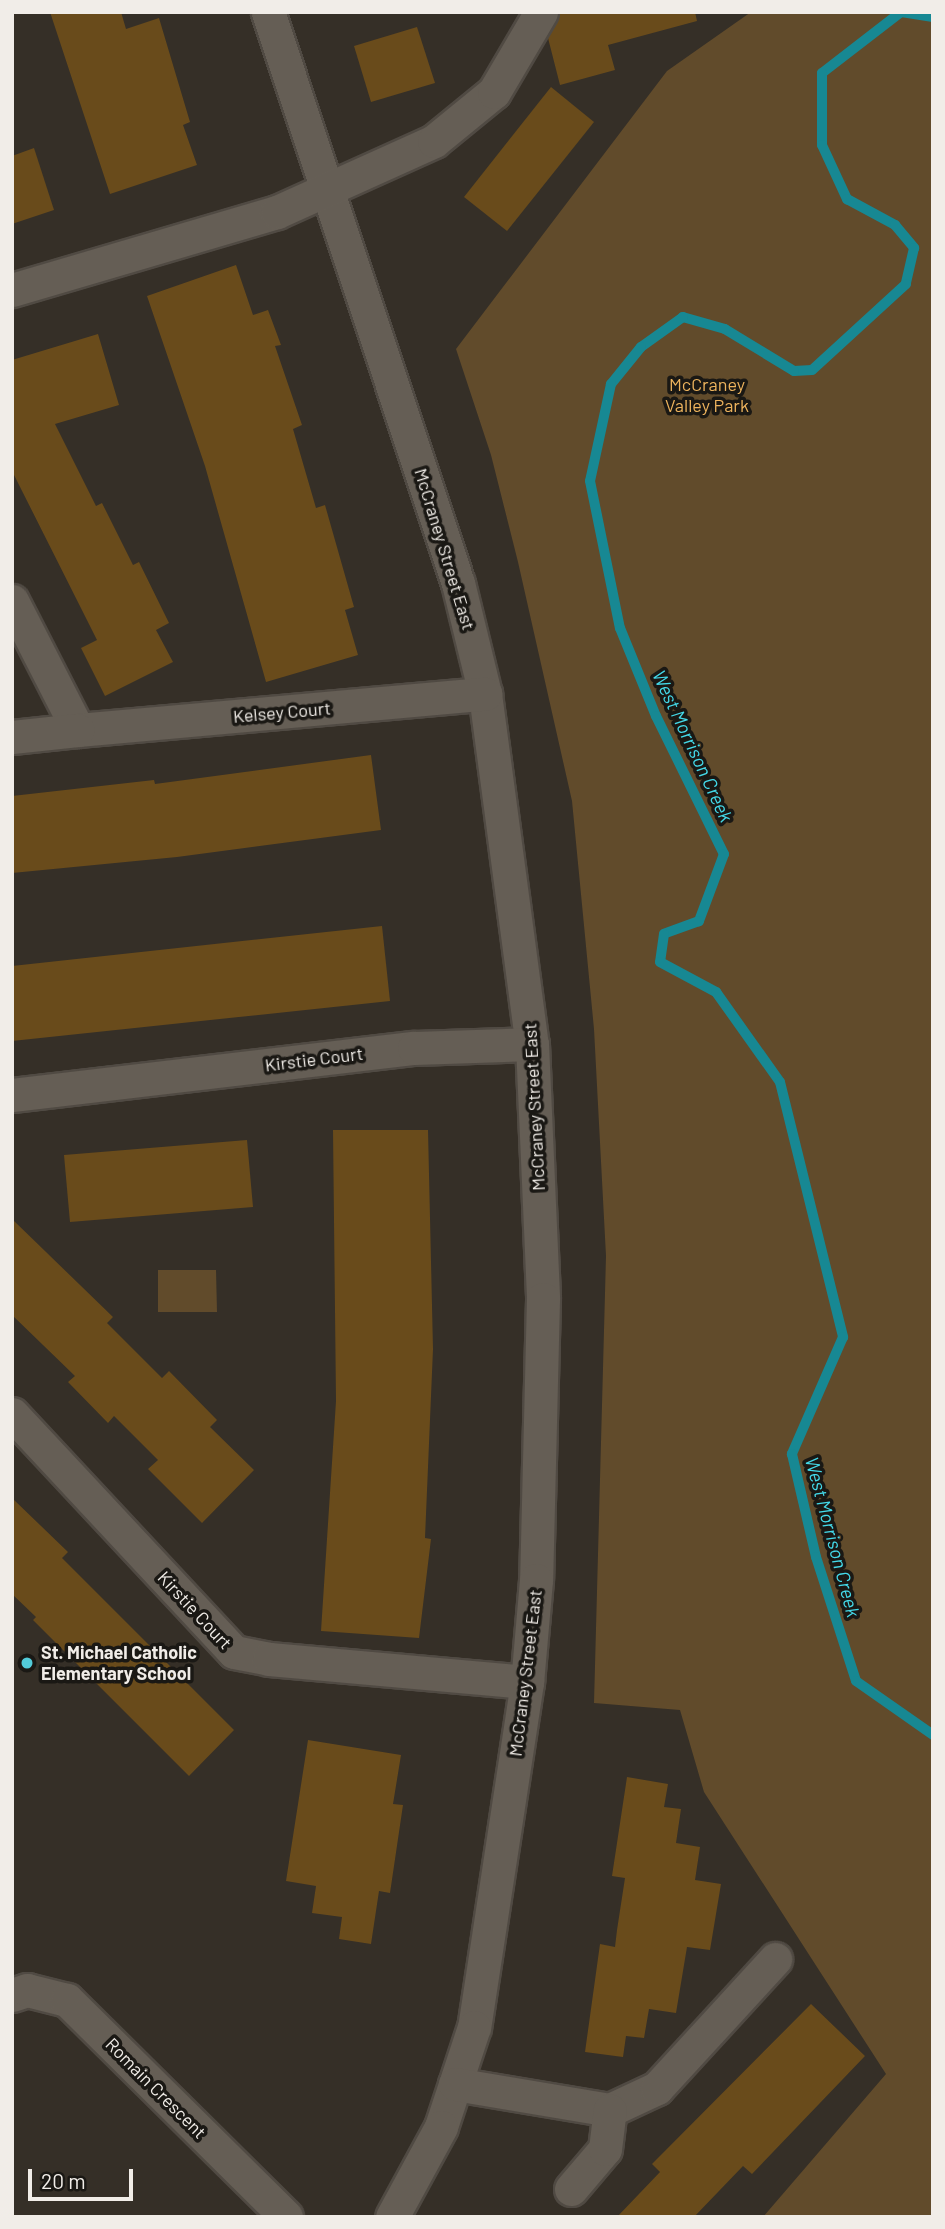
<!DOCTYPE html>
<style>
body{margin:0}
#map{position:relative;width:945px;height:2229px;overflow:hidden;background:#352f27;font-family:Barlow,sans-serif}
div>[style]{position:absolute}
.green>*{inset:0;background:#614b2b}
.stream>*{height:10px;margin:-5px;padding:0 5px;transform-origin:5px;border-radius:5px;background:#178893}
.building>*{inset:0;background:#694b1b}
.roads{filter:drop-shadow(2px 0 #504a43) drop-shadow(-2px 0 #504a43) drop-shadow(0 2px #504a43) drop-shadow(0 -2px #504a43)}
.minor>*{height:33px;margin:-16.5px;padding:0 16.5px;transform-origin:16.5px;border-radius:16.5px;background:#655e55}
.dots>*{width:19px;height:19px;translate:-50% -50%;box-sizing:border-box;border:4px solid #1a1814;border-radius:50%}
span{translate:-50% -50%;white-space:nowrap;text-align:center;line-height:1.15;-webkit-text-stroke:7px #1a1814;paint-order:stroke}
.park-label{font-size:18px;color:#edb35d}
.street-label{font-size:18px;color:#f1ede8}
.poi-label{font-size:18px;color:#f1ede8;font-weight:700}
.left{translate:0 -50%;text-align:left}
.water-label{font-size:19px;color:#44d9e9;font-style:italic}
.frame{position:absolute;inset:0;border:14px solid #f1ede8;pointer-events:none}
.scale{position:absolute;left:28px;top:2169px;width:105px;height:32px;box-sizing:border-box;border:4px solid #f1ede8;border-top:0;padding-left:9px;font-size:21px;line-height:24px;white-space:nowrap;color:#f1ede8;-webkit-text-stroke:5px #1a1814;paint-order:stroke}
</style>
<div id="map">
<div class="green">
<i style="clip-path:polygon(751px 12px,933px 12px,933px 2217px,763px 2217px,886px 2074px,704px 1792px,680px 1710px,594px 1703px,606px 1256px,594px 1029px,572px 801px,518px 562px,491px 455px,456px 349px,667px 71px)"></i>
<i style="clip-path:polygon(158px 1270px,216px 1270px,217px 1312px,158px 1312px)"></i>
</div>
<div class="stream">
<i style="left:933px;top:17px;width:32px;rotate:-171deg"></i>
<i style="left:901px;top:12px;width:100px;rotate:142.3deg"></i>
<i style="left:822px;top:73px;width:72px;rotate:90deg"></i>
<i style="left:822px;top:145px;width:60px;rotate:65.2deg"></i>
<i style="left:847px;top:199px;width:55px;rotate:28.4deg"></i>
<i style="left:895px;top:225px;width:30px;rotate:50deg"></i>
<i style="left:914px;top:248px;width:37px;rotate:103deg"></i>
<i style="left:906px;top:284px;width:127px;rotate:137.5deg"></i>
<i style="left:812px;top:370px;width:18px;rotate:177deg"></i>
<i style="left:794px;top:371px;width:81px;rotate:-148.7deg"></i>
<i style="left:725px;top:329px;width:44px;rotate:-164.1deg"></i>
<i style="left:683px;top:317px;width:52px;rotate:144.5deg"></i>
<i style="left:641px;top:347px;width:48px;rotate:129deg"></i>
<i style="left:611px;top:384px;width:99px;rotate:102.2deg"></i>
<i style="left:590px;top:481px;width:150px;rotate:78.5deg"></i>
<i style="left:620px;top:628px;width:95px;rotate:67.8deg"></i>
<i style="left:656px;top:716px;width:154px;rotate:63.8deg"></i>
<i style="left:724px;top:854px;width:72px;rotate:110.5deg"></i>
<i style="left:699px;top:921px;width:37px;rotate:160deg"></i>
<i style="left:664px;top:934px;width:28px;rotate:98deg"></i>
<i style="left:660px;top:962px;width:64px;rotate:28.2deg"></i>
<i style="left:716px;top:992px;width:110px;rotate:54.6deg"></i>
<i style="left:780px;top:1082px;width:263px;rotate:76.1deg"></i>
<i style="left:843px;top:1337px;width:128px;rotate:113.6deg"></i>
<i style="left:792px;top:1454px;width:106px;rotate:76.9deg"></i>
<i style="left:816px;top:1557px;width:130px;rotate:72.1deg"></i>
<i style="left:856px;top:1681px;width:94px;rotate:35deg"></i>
</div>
<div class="building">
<i style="clip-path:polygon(50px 12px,121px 12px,126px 29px,159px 18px,190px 122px,183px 125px,197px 165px,110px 194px)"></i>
<i style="clip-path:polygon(560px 12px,695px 12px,697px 21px,608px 45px,615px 70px,560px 85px,548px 38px)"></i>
<i style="clip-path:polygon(417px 27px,435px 83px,371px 102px,354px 46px)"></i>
<i style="clip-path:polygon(551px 87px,594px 122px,507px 231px,464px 197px)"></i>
<i style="clip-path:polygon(34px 148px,54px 210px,12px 224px,12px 156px)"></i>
<i style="clip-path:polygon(236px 265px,253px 315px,268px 310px,281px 345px,275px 346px,302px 425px,293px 429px,316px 508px,325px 505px,354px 607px,345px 610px,358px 655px,266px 682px,205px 466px,147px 296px)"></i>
<i style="clip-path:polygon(98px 334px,119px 405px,55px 424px,96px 506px,102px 503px,133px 565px,139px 562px,169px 623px,156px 630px,173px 662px,105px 696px,81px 648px,97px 640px,12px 471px,12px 360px)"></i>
<i style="clip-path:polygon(371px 755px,381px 830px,177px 857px,12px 873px,12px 796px,154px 780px,155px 784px)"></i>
<i style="clip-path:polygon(382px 926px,390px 1001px,12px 1041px,12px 966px)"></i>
<i style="clip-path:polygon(333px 1130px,428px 1130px,433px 1349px,425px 1538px,431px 1539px,419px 1638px,321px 1631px,336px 1401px)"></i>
<i style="clip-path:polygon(247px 1140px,253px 1207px,70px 1222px,64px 1155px)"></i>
<i style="clip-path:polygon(12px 1219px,113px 1317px,107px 1323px,162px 1378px,169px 1371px,217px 1420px,210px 1427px,254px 1470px,202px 1523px,148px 1469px,158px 1460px,114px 1416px,108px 1423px,68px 1382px,75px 1376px,12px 1315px)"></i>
<i style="clip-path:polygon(12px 1498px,68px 1552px,62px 1558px,234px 1730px,189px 1776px,33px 1620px,36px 1617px,12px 1594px)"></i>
<i style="clip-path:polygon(308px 1740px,401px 1755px,393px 1804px,403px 1805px,390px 1893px,379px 1891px,371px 1944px,339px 1939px,342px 1917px,312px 1913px,316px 1886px,286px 1881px)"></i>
<i style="clip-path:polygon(627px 1777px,668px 1784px,664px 1807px,681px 1809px,676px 1843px,700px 1847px,695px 1880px,721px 1884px,710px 1950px,687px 1947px,676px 2013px,649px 2009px,644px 2038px,626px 2036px,623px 2057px,585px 2052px,600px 1944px,615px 1947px,617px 1930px,625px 1878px,612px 1876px)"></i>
<i style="clip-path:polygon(811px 2004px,865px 2056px,752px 2174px,743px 2166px,694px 2217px,617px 2217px,660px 2172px,652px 2164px)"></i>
</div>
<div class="roads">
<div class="minor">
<i style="left:268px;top:12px;width:602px;rotate:71.6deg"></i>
<i style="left:458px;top:583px;width:114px;rotate:76.3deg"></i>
<i style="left:485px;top:694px;width:353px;rotate:82.4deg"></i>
<i style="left:532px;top:1044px;width:255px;rotate:87.5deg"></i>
<i style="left:543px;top:1299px;width:281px;rotate:91.4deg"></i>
<i style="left:536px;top:1580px;width:102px;rotate:95deg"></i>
<i style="left:527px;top:1682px;width:349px;rotate:98.7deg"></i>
<i style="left:474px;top:2027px;width:105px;rotate:108.3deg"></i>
<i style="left:441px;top:2127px;width:102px;rotate:118.6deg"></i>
<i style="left:12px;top:290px;width:276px;rotate:-16.4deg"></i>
<i style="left:277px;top:212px;width:172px;rotate:-24.3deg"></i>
<i style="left:434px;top:141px;width:77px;rotate:-39.2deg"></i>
<i style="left:494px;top:92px;width:93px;rotate:-59.6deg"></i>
<i style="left:12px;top:601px;width:145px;rotate:62.9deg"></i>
<i style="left:78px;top:730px;width:409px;rotate:-5.1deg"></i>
<i style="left:12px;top:737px;width:66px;rotate:-6.1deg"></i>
<i style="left:12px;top:1095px;width:405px;rotate:-6.7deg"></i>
<i style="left:414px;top:1048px;width:118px;rotate:-1.9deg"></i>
<i style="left:12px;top:1414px;width:325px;rotate:47deg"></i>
<i style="left:234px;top:1652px;width:36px;rotate:11deg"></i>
<i style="left:269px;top:1659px;width:259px;rotate:5.1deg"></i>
<i style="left:12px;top:1995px;width:16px;rotate:-18deg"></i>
<i style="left:27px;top:1990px;width:41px;rotate:14deg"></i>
<i style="left:67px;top:2000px;width:308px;rotate:44.7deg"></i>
<i style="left:455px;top:2084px;width:157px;rotate:9.5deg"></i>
<i style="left:610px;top:2110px;width:52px;rotate:-25.1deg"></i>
<i style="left:657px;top:2088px;width:175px;rotate:-47.5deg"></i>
<i style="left:571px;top:2189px;width:52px;rotate:-49.6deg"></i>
<i style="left:605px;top:2149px;width:39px;rotate:-83deg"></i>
</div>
</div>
<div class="dots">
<i style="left:27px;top:1663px;background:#52cbd9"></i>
</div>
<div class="park-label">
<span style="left:707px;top:395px">McCraney<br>Valley Park</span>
</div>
<div class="street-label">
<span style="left:445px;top:549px;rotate:73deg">McCraney Street East</span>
<span style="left:282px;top:712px;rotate:-5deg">Kelsey Court</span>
<span style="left:314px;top:1059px;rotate:-7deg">Kirstie Court</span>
<span style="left:534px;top:1107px;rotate:-93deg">McCraney Street East</span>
<span style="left:195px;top:1610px;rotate:47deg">Kirstie Court</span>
<span style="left:525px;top:1673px;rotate:-83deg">McCraney Street East</span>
<span style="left:156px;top:2088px;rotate:45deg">Romain Crescent</span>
</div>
<div class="poi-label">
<span class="left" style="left:41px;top:1663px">St. Michael Catholic<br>Elementary School</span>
</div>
<div class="water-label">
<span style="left:693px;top:746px;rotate:65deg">West Morrison Creek</span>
<span style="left:833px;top:1537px;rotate:75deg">West Morrison Creek</span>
</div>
<div class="frame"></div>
<div class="scale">20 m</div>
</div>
